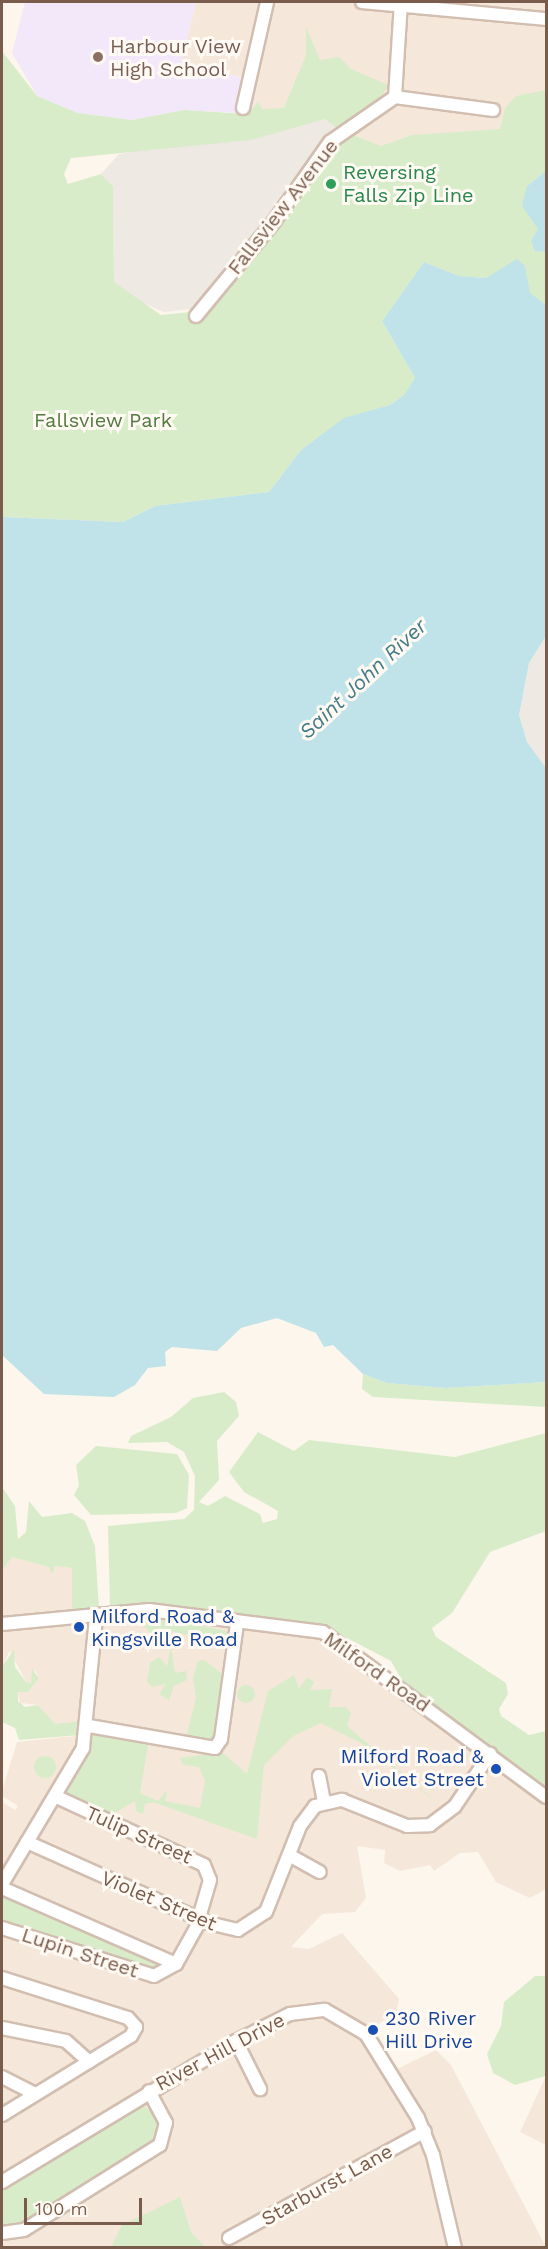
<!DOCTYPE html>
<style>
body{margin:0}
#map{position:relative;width:548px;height:2249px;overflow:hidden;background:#fdf6ec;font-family:"Work Sans",sans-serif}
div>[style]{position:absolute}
.residential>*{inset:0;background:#f5e8da}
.industrial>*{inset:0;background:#efe9e4}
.education>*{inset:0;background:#f3e8fa}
.green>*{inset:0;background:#d8ecc9}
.round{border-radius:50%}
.water>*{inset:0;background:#bfe3e8}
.roads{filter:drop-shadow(2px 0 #d1beb0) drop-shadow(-2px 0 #d1beb0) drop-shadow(0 2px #d1beb0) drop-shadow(0 -2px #d1beb0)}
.minor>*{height:12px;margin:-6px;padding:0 6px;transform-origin:6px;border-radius:6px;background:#fff}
.dots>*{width:16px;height:16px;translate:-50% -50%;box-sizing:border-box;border:3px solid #fffaf3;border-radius:50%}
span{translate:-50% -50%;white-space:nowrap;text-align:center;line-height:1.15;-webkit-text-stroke:6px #fffaf3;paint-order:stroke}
.education-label{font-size:20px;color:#785e54}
.left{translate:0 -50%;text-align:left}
.leisure-label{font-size:20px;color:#27864d}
.street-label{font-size:20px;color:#7a5c4d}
.park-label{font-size:20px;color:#537a41}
.transit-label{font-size:20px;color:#164399}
.right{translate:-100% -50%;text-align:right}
.water-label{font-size:21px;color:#437c86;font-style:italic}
.frame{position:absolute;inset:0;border:3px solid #7a5c4d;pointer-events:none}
.scale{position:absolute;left:24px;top:2198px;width:118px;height:27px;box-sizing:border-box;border:3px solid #7a5c4d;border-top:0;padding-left:8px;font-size:18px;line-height:21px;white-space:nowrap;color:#7a5c4d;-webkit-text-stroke:4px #fffaf3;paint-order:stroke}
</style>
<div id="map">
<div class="residential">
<i style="clip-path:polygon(196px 2px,546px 2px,546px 95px,523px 126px,399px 154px,353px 135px,375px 108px,270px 119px,237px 113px,244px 78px,181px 62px)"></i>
<i style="clip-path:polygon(12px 1557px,50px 1567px,52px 1575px,55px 1566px,73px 1568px,72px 1612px,150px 1603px,326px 1627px,546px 1791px,546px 1888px,541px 1892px,530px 1898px,496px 1882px,478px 1852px,460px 1853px,434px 1871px,430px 1865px,400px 1871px,384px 1863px,385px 1850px,357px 1846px,366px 1898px,355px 1912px,322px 1914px,291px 1947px,309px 1949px,342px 1933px,399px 1999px,397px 2010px,370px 2031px,397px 2069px,436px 2050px,451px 2065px,546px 2247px,2px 2247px,2px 1802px,15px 1810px,18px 1806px,2px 1796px,2px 1791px,17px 1742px,74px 1736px,78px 1724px,55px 1725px,38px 1705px,20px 1703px,18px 1692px,28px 1692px,39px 1678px,35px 1670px,31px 1683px,26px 1682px,10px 1651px,2px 1667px,2px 1571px)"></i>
<i style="clip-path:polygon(546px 2076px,546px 2145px,520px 2132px)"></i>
</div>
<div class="industrial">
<i style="clip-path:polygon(326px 119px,338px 129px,227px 272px,190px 309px,164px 312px,133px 299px,114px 282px,113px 186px,101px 174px,119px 154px)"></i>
<i style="clip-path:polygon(546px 636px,546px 768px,527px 742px,519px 715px,529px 663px)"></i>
</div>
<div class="education">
<i style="clip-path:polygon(25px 2px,196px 2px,181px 62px,243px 78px,236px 113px,184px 110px,132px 120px,78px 113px,37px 96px,12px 53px)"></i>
</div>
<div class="green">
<i style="clip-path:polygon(306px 26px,320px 60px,339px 57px,351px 69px,388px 85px,378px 104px,338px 129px,325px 119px,251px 140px,71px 158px,64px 174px,68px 184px,101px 174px,113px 186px,114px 282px,161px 315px,200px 311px,339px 144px,353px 135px,381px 146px,412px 135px,500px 129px,505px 108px,516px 96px,546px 90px,546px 171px,527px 186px,538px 229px,535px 251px,546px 252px,546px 305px,529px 293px,525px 266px,486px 278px,459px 276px,424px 262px,382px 321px,415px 378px,404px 395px,390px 405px,344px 419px,301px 450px,269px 492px,155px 506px,123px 522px,2px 517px,2px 51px,37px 96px,78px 113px,132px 120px,184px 110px,246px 114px,259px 102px,262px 109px,284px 108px,306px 55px)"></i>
<i style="clip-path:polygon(363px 1374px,387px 1383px,445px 1388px,546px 1382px,546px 1407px,373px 1397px,362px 1389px)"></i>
<i style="clip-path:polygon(224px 1392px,236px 1402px,239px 1416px,217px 1441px,219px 1480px,199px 1502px,208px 1506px,225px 1496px,260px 1514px,263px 1523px,277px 1519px,278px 1511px,244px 1492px,229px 1472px,258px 1432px,294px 1451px,309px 1440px,455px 1457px,546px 1433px,546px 1531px,490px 1552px,452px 1613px,432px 1628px,436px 1637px,506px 1683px,508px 1694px,499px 1709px,501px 1716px,529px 1735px,546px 1731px,546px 1791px,403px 1682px,391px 1661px,326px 1627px,150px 1603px,110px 1607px,108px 1526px,184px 1519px,194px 1510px,195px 1476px,184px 1452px,167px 1442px,128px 1443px,131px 1436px,171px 1417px,193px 1398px)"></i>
<i style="clip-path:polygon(96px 1446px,177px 1454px,189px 1475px,187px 1508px,176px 1513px,91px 1515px,74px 1495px,79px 1485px,76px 1465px)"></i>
<i style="clip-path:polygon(2px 1487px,15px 1506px,18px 1539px,26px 1532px,29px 1501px,42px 1517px,72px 1513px,85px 1521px,95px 1546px,99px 1609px,72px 1613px,72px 1568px,55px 1566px,52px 1575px,49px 1567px,12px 1557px,2px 1571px)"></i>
<i style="clip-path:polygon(167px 1618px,226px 1631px,228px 1639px,199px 1638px,190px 1649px,188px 1635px,159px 1628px,153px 1635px,141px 1624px)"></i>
<i style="clip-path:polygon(171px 1646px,175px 1673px,186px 1671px,187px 1680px,174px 1686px,169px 1700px,159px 1694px,166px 1684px,152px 1687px,147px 1682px,150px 1663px,159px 1657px,167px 1666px)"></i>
<i style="clip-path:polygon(14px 1649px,15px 1667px,26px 1682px,31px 1683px,32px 1669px,39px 1678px,28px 1692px,18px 1692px,18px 1701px,25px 1707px,38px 1705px,55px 1724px,82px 1721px,80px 1735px,19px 1740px,15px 1728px,2px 1722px,2px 1667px)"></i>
<i style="clip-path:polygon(204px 1660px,225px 1676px,215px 1742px,185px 1741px,196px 1698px,193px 1677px,198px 1661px)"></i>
<i style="clip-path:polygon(294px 1675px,299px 1689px,307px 1677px,314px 1682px,310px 1690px,332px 1689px,329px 1707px,346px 1707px,351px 1713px,347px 1726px,440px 1805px,361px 1743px,321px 1723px,293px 1736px,264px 1765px,257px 1839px,153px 1802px,145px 1804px,143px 1814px,136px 1811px,135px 1801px,113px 1814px,64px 1795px,92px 1736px,98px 1734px,148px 1745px,140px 1793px,158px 1801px,167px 1790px,165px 1801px,200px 1808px,205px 1781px,199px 1767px,183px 1765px,180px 1758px,222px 1752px,247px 1774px,268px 1691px)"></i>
<i class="round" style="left:237px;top:1685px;width:18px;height:18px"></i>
<i class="round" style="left:34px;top:1756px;width:22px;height:22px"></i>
<i style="clip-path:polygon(2px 1894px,161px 1962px,162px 1965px,159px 1972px,2px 1925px)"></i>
<i style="clip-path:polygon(535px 1976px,546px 1976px,546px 2076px,515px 2085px,493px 2073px,487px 2054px,501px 2026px,504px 2002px)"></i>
<i style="clip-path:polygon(140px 2104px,156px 2115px,158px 2140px,19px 2227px,2px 2228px,2px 2187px)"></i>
<i style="clip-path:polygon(180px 2197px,191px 2232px,205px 2247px,111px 2247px,122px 2225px)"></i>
</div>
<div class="water">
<i style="clip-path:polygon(546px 171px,546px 252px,535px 251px,531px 241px,538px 229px,522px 206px,527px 186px)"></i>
<i style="clip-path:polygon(517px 259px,525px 266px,530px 293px,546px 305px,546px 636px,529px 663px,519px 715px,527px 742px,546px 768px,546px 1382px,445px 1388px,387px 1383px,363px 1374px,333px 1345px,324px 1347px,316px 1333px,277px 1318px,241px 1328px,217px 1351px,172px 1347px,165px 1352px,166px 1366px,148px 1368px,135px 1385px,114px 1397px,44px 1394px,2px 1355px,2px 517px,123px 522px,155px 506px,269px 492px,301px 450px,344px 418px,390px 405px,404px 395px,415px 378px,382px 321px,424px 262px,459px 276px,486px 278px)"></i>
</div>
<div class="roads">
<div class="minor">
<i style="left:362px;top:2px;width:185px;rotate:5.3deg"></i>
<i style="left:395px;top:97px;width:99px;rotate:7.6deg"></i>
<i style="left:243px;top:108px;width:109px;rotate:-77.2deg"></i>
<i style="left:196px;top:316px;width:121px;rotate:-50.4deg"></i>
<i style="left:273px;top:223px;width:99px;rotate:-54.9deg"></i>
<i style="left:330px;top:142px;width:79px;rotate:-34.7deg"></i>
<i style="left:395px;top:97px;width:95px;rotate:-86.4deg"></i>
<i style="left:2px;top:1624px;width:148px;rotate:-5.4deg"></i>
<i style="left:149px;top:1610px;width:175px;rotate:7.2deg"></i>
<i style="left:323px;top:1632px;width:277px;rotate:36.5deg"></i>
<i style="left:89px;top:1726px;width:128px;rotate:9.9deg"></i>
<i style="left:215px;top:1748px;width:11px;rotate:-56deg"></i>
<i style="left:221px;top:1739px;width:116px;rotate:-82.1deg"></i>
<i style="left:319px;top:1776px;width:25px;rotate:79deg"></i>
<i style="left:27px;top:1842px;width:198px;rotate:24.1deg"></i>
<i style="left:208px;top:1923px;width:31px;rotate:13deg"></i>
<i style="left:238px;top:1930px;width:33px;rotate:-33deg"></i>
<i style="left:266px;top:1912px;width:92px;rotate:-68.4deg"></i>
<i style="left:300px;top:1826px;width:25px;rotate:-53deg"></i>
<i style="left:315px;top:1806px;width:28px;rotate:-13deg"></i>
<i style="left:342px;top:1800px;width:70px;rotate:21.8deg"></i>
<i style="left:407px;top:1826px;width:23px;rotate:-2deg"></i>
<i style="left:430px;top:1825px;width:31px;rotate:-37deg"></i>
<i style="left:455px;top:1806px;width:63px;rotate:-56.1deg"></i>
<i style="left:289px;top:1855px;width:35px;rotate:29deg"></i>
<i style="left:2px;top:1884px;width:158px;rotate:-59.2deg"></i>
<i style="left:83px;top:1748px;width:132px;rotate:-84.3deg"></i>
<i style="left:2px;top:1888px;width:190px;rotate:23.6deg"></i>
<i style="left:2px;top:1928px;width:159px;rotate:17.5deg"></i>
<i style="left:154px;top:1976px;width:25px;rotate:-29deg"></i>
<i style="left:176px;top:1964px;width:41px;rotate:-60.9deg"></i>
<i style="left:196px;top:1928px;width:50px;rotate:-73.7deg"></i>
<i style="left:210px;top:1880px;width:16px;rotate:-112deg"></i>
<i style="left:204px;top:1865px;width:164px;rotate:-155.2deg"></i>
<i style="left:2px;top:1978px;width:132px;rotate:17.6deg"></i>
<i style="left:128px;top:2018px;width:12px;rotate:48deg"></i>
<i style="left:136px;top:2027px;width:10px;rotate:119deg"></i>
<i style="left:131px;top:2036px;width:151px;rotate:148.5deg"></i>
<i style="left:2px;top:2028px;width:65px;rotate:11.5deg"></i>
<i style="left:66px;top:2041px;width:31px;rotate:42deg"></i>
<i style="left:236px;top:2041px;width:54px;rotate:63.4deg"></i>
<i style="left:2px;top:2077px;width:37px;rotate:27deg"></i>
<i style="left:2px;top:2182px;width:273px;rotate:-31.1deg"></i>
<i style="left:236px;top:2041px;width:60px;rotate:-26.6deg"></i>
<i style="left:290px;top:2014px;width:35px;rotate:-7deg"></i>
<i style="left:325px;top:2010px;width:48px;rotate:30.3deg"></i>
<i style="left:366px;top:2034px;width:99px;rotate:58.2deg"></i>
<i style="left:418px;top:2118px;width:40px;rotate:68deg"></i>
<i style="left:433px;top:2155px;width:96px;rotate:76.7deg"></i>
<i style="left:2px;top:2233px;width:22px;rotate:-8deg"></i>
<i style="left:24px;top:2230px;width:160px;rotate:-32deg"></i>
<i style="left:160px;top:2145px;width:23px;rotate:-75deg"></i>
<i style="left:166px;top:2123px;width:36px;rotate:-118deg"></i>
<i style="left:229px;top:2238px;width:223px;rotate:-28.6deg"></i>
</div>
</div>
<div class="dots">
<i style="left:98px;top:57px;background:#8d6e63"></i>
<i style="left:331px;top:184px;background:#2e9e5b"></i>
<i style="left:79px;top:1627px;background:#1a4fb4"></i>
<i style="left:496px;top:1769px;background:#1a4fb4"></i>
<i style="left:373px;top:2030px;background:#1a4fb4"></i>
</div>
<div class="education-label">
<span class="left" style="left:110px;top:58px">Harbour View<br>High School</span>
</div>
<div class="leisure-label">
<span class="left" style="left:343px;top:184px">Reversing<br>Falls Zip Line</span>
</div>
<div class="street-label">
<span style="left:283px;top:207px;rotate:-52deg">Fallsview Avenue</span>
<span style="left:377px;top:1672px;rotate:35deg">Milford Road</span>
<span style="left:139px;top:1835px;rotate:24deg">Tulip Street</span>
<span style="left:159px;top:1901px;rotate:23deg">Violet Street</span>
<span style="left:80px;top:1953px;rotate:18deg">Lupin Street</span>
<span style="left:220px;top:2052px;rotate:-28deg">River Hill Drive</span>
<span style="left:327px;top:2185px;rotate:-29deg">Starburst Lane</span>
</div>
<div class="park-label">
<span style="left:103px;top:420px">Fallsview Park</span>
</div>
<div class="transit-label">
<span class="left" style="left:91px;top:1628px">Milford Road &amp;<br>Kingsville Road</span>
<span class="right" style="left:484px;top:1768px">Milford Road &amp;<br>Violet Street</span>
<span class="left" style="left:385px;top:2030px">230 River<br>Hill Drive</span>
</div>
<div class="water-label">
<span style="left:363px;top:679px;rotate:-43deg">Saint John River</span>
</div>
<div class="frame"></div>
<div class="scale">100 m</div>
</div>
